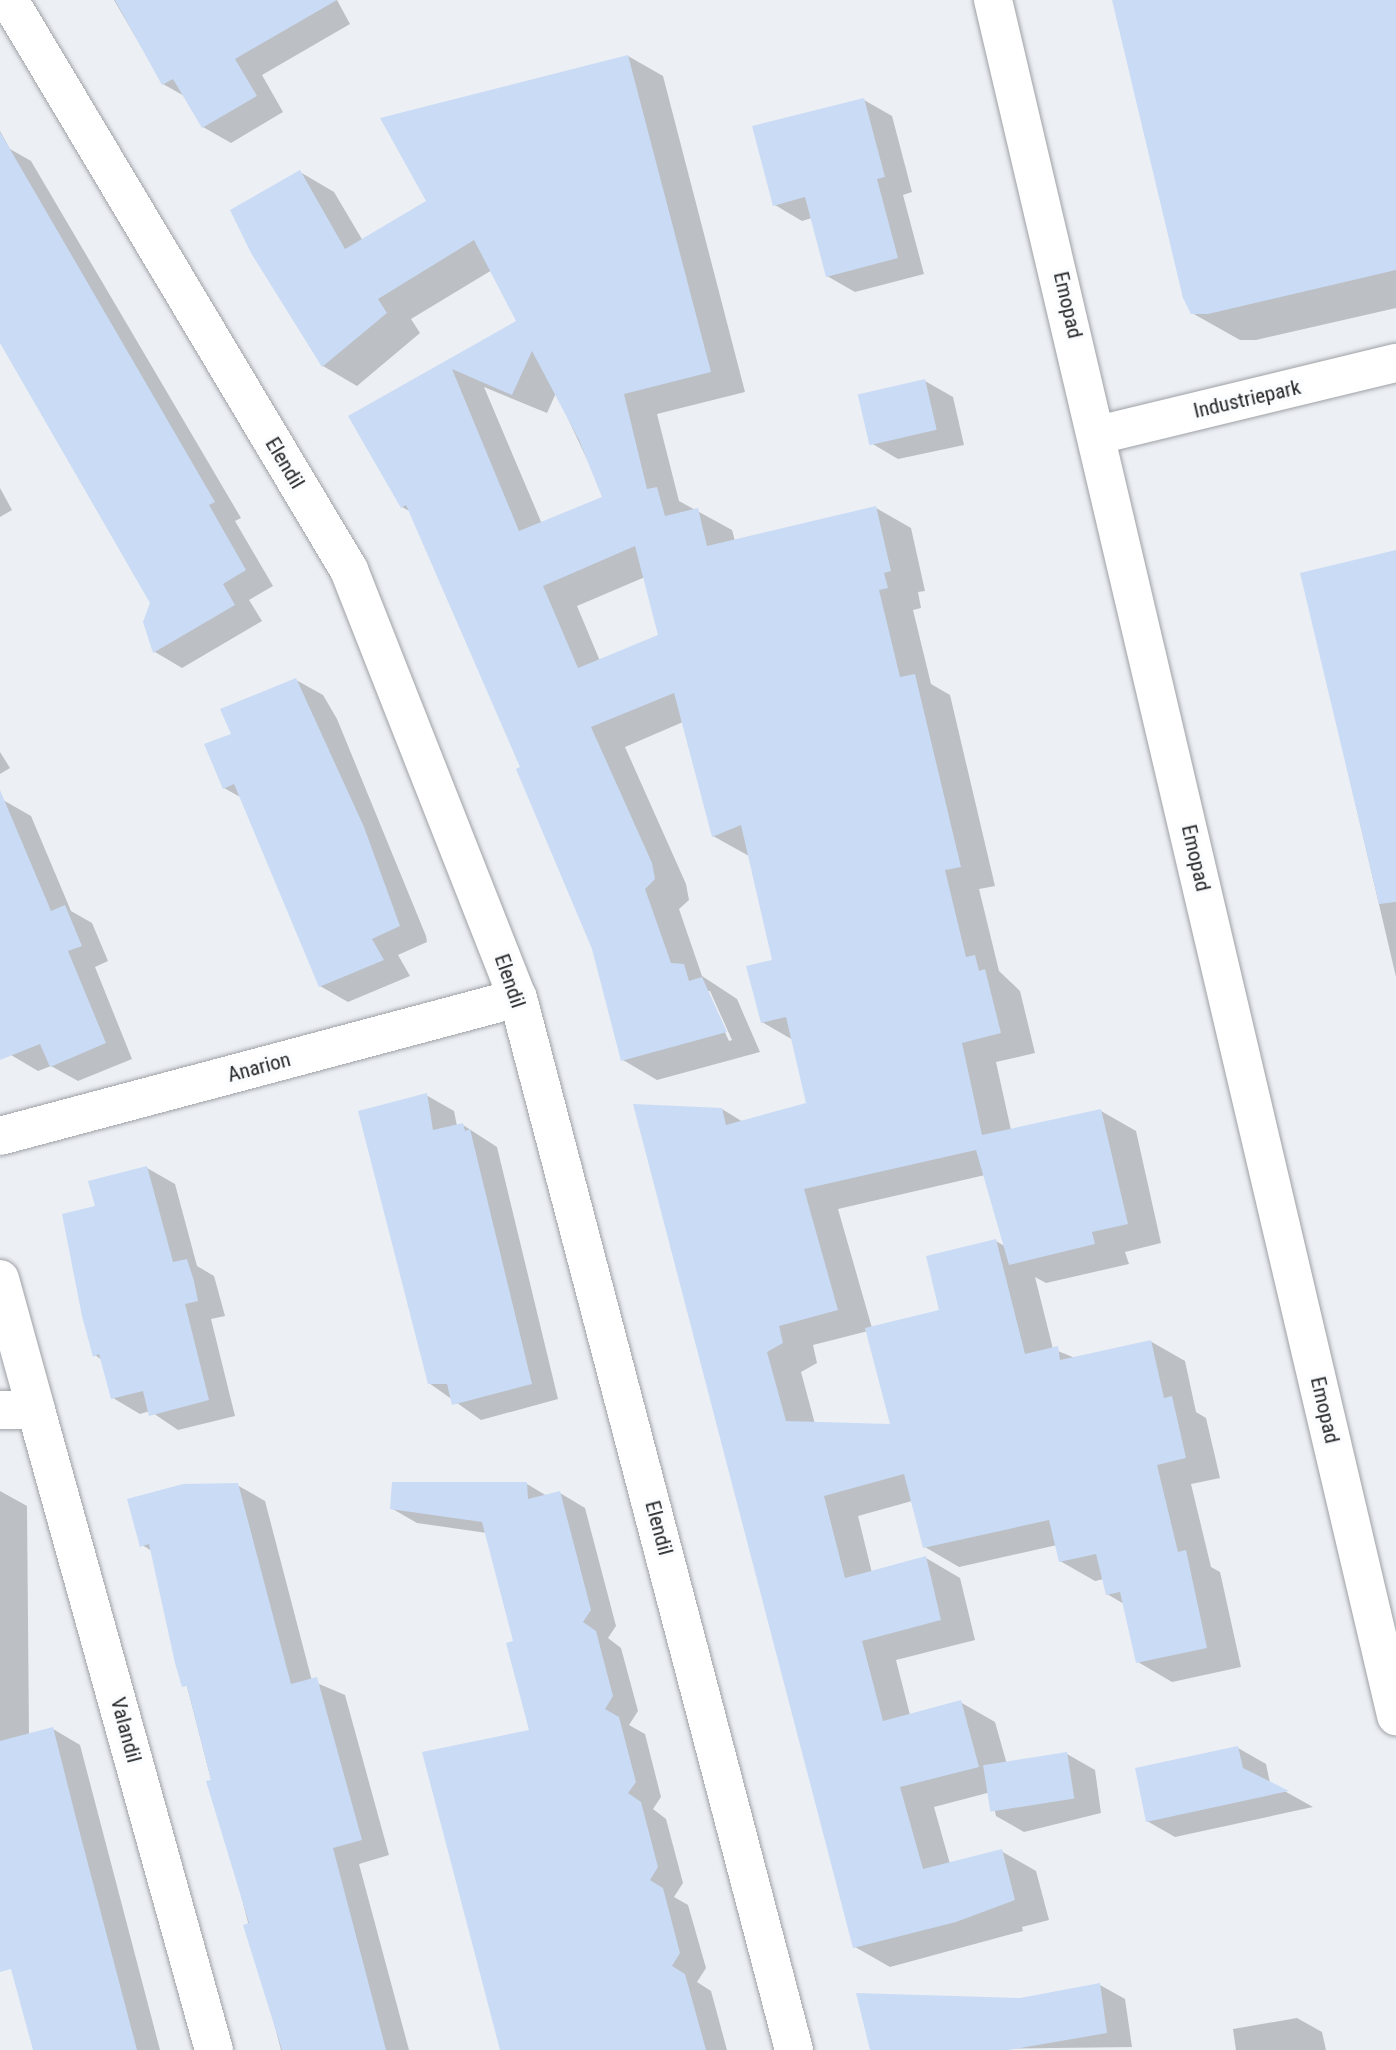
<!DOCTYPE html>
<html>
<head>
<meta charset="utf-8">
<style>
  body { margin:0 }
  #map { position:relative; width:1396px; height:2050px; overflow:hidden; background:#eceff4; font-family:"Roboto Condensed",sans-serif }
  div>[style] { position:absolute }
  .shadow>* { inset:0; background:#0003 }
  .building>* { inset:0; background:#cadbf5; transform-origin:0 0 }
  .roads { filter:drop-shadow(0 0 2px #9ea1a5) drop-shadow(0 0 2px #9ea1a5) }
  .street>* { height:38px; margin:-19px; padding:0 19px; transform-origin:19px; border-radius:19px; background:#fff }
  .secondary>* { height:38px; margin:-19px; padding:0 19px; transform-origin:19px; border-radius:19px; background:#fff }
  span { translate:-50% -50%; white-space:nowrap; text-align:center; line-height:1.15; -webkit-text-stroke:7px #fbfcfe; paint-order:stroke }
  .street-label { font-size:21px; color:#262728 }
</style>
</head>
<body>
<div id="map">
  <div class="shadow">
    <div style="clip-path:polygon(114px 0,337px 0,350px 24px,262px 75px,283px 112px,231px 143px,203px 127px,186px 97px,163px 84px)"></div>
    <div style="clip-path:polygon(1115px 0,1396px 0,1396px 308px,1256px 340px,1240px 340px,1192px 313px)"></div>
    <div style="clip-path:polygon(evenodd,628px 56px,663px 76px,745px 392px,657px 414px,679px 501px,732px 530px,735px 541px,876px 508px,911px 528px,925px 591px,918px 592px,921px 608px,913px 610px,931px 684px,950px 695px,995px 886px,979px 889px,999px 971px,1020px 991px,1035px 1053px,996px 1062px,1011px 1130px,1101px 1111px,1136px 1131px,1161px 1243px,1125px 1252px,1129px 1264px,1046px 1283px,1035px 1277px,1053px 1349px,1075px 1358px,1150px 1341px,1185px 1361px,1196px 1412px,1206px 1418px,1220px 1478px,1191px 1484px,1211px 1567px,1220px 1572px,1241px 1667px,1172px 1682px,1138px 1662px,1124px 1604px,1107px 1594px,1104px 1579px,1095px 1581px,1060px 1561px,1057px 1545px,959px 1567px,925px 1547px,912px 1501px,858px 1516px,872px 1573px,926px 1558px,960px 1578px,975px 1640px,896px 1660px,910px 1715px,960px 1702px,995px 1722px,1008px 1768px,1067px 1754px,1095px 1770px,1101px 1813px,1024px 1832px,996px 1816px,991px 1792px,934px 1807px,950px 1864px,1001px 1851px,1036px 1871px,1049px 1920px,1022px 1927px,1023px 1931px,890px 1967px,855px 1947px,722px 1109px,743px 1122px,808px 1104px,793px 1040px,762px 1022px,774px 961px,749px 856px,713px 836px,683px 722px,625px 747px,686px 884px,689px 900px,679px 909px,702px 976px,737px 999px,760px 1052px,657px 1080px,623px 1060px,594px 948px,522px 768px,411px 512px,402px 507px,350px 417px,519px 321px,492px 270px,411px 319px,420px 333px,357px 386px,323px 366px,300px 172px,334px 192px,363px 241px,428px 202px,628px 56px,484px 387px,547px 413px,556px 393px,605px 498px,542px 524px,484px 387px,628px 56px,645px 577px,661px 636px,600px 661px,577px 606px,645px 577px,628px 56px,706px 991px,710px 991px,732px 1040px,729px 1041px,706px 991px,628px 56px,985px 1175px,1006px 1247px,996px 1241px,941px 1311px,872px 1328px,838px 1209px,985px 1175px,628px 56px,868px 1331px,893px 1426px,815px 1424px,801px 1372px,817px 1363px,813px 1345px,868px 1331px)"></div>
    <div style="clip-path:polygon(864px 100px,892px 116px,912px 192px,903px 195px,924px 274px,855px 292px,827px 276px,812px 218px,802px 221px,775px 205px)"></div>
    <div style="clip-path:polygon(0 131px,10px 149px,31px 161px,241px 518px,235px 521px,273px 586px,249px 600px,262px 621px,182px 668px,155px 652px,152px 602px,0 331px)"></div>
    <div style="clip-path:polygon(925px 381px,953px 397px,964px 445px,898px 459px,871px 443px)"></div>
    <div style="clip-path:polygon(0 488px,12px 510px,0 517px)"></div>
    <div style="clip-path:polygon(1396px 552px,1396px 977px,1302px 575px)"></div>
    <div style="clip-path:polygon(296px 680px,323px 695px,337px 719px,426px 936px,427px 942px,398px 955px,410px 976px,348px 1002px,320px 986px,242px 798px,224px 788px,233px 735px)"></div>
    <div style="clip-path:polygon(0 752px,10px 768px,0 774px)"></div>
    <div style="clip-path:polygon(3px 800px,31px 816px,71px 911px,92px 923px,108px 961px,95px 967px,132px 1059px,78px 1081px,51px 1066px,38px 1071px,11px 1055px,0 1030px)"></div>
    <div style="clip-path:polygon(426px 1095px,454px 1111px,457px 1126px,463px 1125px,497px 1147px,558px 1399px,481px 1420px,429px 1383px)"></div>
    <div style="clip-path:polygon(147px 1168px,175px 1184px,197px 1266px,214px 1276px,225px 1316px,211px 1319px,235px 1416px,178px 1430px,150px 1411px,140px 1414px,113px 1398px,102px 1360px,95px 1355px,97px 1208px)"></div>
    <div style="clip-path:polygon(527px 1484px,547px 1496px,560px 1493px,585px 1508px,616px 1626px,608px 1638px,621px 1648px,638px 1711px,629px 1725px,645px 1734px,661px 1797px,653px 1809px,666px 1819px,683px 1883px,674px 1897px,688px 1905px,706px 1968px,697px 1982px,711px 1991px,727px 2050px,502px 2050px,531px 1731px,515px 1642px,487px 1533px,417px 1523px,391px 1508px)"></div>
    <div style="clip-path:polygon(237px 1485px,265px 1501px,312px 1681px,345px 1695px,389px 1855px,359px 1864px,409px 2050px,281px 2050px,152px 1551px,142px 1545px)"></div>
    <div style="clip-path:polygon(0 1491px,27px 1506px,29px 1735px,53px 1729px,80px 1745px,160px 2050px,35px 2050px,0 1917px)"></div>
    <div style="clip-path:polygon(1238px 1748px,1266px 1764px,1270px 1783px,1313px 1807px,1175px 1837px,1147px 1821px)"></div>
    <div style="clip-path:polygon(1100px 1985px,1125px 1999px,1132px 2047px,882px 2050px,1020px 1999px)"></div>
    <div style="clip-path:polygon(1297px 2018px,1322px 2032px,1326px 2050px,1236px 2050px,1233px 2029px)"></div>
  </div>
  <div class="building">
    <div style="clip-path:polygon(115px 0,337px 0,235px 59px,257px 96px,202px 128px,173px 79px,162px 85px)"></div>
    <div style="clip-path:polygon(1112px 0,1396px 0,1396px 270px,1208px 314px,1191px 314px,1183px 298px)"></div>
    <div style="clip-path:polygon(evenodd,628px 55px,711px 372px,624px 394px,647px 489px,657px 487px,665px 516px,698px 508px,707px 546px,876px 506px,891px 571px,884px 573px,888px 588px,879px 590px,900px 677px,915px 674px,961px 867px,945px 870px,966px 957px,975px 955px,979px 971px,985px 969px,1001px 1033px,962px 1043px,982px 1135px,1101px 1109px,1128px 1224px,1092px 1232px,1095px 1244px,1009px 1265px,976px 1150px,804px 1189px,838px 1310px,779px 1326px,783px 1343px,767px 1352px,786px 1421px,890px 1424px,865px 1328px,939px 1310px,926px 1256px,996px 1239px,1025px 1354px,1058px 1346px,1060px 1360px,1151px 1340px,1164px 1398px,1172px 1396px,1186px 1458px,1157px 1465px,1178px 1552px,1186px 1550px,1207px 1648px,1136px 1663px,1120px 1592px,1106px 1595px,1096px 1554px,1059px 1562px,1049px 1520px,923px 1548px,904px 1474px,824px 1496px,845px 1578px,926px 1556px,941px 1620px,862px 1641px,883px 1721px,961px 1700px,979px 1767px,900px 1787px,923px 1869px,1002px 1849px,1015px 1900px,956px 1922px,853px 1948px,633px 1104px,722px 1108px,726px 1125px,806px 1103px,786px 1017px,761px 1023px,746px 966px,772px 960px,741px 825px,712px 837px,674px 693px,591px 727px,652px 863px,655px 879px,645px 889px,671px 963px,684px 964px,689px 981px,702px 977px,727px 1032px,621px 1061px,592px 949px,516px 769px,520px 767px,406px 505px,401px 508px,348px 416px,516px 321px,474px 240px,378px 299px,387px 313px,322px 367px,251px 253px,230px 210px,300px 170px,345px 249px,426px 201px,380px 118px,628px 55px,532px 351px,579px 440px,602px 497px,519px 531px,452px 369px,512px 395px,532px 351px,628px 55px,635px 546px,658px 635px,578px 668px,543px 586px,635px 546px)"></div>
    <div style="clip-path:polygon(864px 98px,885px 177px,877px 179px,898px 258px,826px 277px,805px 197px,773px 206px,752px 126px)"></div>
    <div style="clip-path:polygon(0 132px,215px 502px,209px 505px,246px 570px,223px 584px,235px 605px,153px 653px,143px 622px,150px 603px,0 343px)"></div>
    <div style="left:925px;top:379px;width:52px;height:69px;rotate:77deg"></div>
    <div style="clip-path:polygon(1396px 550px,1396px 902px,1379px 904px,1300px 573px)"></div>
    <div style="clip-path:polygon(296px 678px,364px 827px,400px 926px,372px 939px,384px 960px,319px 987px,234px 784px,223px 789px,204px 744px,231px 734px,220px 709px)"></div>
    <div style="clip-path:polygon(0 790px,51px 911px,65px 905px,82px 946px,68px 951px,106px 1043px,50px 1067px,40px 1044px,0 1060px)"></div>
    <div style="clip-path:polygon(427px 1093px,433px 1130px,463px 1123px,465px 1131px,470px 1129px,532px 1384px,452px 1405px,447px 1384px,428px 1384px,358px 1111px)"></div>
    <div style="clip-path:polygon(147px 1166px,173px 1262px,187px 1259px,194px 1281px,198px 1301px,185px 1304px,209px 1400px,149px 1416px,143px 1391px,111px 1399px,99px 1354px,93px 1357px,82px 1316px,62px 1214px,95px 1206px,88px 1181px)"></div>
    <div style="clip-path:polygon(392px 1482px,527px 1482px,528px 1499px,560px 1491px,591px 1610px,583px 1622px,596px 1631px,613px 1696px,605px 1709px,619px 1717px,636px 1782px,628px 1793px,641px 1802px,658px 1867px,650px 1880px,663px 1888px,680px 1953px,672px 1966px,685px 1974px,706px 2050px,500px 2050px,422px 1752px,529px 1730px,506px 1643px,513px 1641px,482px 1522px,390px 1509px)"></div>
    <div style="clip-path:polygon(238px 1483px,291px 1684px,317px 1677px,362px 1840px,333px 1848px,386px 2050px,282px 2050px,243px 1925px,249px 1923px,206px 1781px,211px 1780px,187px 1686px,182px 1687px,175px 1663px,149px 1544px,140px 1547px,127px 1499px,183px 1484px)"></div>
    <div style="clip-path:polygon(53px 1727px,77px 1822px,137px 2050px,33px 2050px,11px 1969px,0 1972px,0 1741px)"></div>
    <div style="clip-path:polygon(1238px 1746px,1243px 1768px,1289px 1791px,1146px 1822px,1135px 1768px)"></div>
    <div style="left:1067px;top:1752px;width:47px;height:85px;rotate:81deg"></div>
    <div style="clip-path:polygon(1100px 1983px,1107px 2033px,1008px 2050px,870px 2050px,856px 1993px,1020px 1998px)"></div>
  </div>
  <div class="roads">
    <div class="street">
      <div style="left:9px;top:0;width:664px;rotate:59.18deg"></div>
      <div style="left:349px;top:570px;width:460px;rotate:68.5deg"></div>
      <div style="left:518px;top:998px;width:1088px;rotate:75.3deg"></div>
      <div style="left:1098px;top:435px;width:307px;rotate:-13.6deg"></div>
      <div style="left:0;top:1136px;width:536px;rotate:-14.92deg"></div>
      <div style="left:0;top:1279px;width:136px;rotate:74.6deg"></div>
      <div style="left:36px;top:1410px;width:36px;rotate:180deg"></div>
      <div style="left:36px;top:1410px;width:664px;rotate:74.46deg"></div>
    </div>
    <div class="secondary">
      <div style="left:993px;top:0;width:1763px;rotate:76.78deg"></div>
    </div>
  </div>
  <div class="street-label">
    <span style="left:1068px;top:305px;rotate:77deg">Emopad</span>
    <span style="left:1247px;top:399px;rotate:-13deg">Industriepark</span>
    <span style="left:285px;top:463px;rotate:59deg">Elendil</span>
    <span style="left:1196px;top:858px;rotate:77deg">Emopad</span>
    <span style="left:510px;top:981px;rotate:71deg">Elendil</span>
    <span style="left:259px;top:1067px;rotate:-15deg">Anarion</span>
    <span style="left:1325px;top:1410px;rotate:77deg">Emopad</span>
    <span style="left:659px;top:1528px;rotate:75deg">Elendil</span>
    <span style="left:126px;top:1730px;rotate:75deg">Valandil</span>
  </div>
</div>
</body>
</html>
